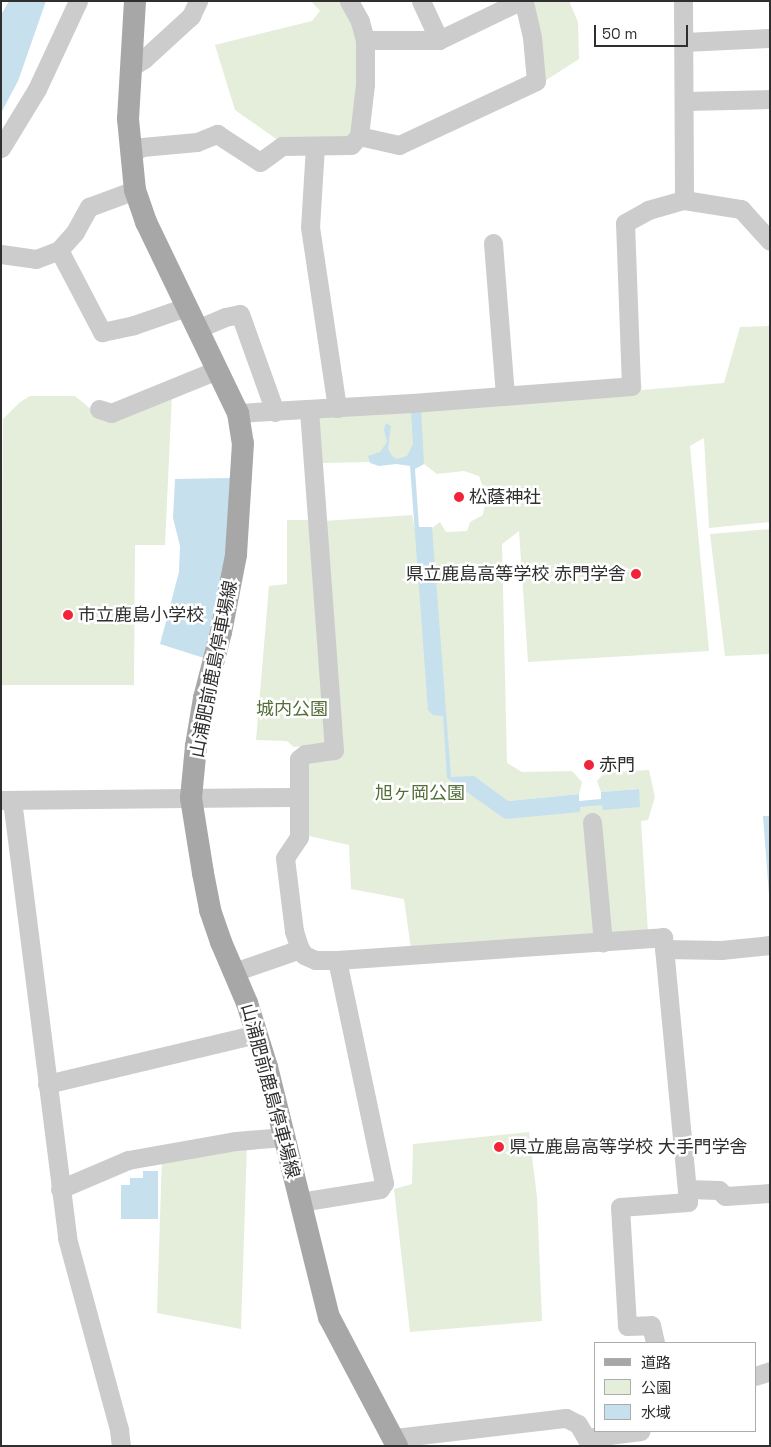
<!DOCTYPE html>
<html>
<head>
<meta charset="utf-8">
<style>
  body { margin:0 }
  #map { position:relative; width:771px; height:1447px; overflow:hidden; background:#fff; font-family:"Space Grotesk","Noto Sans JP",sans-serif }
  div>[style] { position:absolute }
  .green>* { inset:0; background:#e5eddb }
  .water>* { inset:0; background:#c6e0ee }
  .minor>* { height:19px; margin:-9.5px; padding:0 9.5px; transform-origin:9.5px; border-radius:9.5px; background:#ccc }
  .major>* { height:22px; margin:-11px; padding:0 11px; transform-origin:11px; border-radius:11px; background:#a7a7a7 }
  .dots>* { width:14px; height:14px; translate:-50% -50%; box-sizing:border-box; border:2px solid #fff; border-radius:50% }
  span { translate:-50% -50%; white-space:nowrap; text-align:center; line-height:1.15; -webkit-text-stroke:5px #fff; paint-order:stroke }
  .poi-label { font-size:18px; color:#2f2f2f }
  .left { translate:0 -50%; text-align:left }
  .right { translate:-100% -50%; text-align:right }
  .street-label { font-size:18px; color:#2f2f2f }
  .park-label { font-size:18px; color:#536e38 }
  .frame { position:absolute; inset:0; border:2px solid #2f2f2f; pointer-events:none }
  .legend { position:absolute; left:594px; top:1342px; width:162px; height:90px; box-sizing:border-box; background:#fff; border:1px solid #acacac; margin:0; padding:6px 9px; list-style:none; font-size:15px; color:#2f2f2f }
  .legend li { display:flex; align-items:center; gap:10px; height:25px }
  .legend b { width:25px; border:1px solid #acacac }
  .scale { position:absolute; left:594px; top:25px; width:94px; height:22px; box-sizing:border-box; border:2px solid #2f2f2f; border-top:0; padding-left:6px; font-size:15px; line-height:18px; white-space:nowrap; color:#2f2f2f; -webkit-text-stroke:4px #fff; paint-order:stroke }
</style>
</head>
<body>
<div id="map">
  <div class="green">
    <div style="clip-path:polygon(311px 1px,342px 1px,355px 22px,362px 83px,349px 140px,282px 143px,235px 110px,215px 45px,312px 21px,320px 11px)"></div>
    <div style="clip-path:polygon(530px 1px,569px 1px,578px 22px,579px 59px,540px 84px)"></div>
    <div style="clip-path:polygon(770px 326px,770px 522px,709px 528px,704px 438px,690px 446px,709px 651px,528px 662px,519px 531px,502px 544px,507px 763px,522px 772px,572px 771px,582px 782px,579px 794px,508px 801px,508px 810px,639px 796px,639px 789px,601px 792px,597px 781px,604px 773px,649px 770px,655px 797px,648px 820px,641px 821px,648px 933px,411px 949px,404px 899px,351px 889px,349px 845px,309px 836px,304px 763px,331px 761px,340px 754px,324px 521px,412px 515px,415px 529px,432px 528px,440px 522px,446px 532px,467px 531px,470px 522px,483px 515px,486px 495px,479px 476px,464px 471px,437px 474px,424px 464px,423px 461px,321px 463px,319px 417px,724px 383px,740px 327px)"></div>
    <div style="clip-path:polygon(172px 394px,165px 545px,135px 545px,134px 685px,1px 685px,3px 419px,20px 402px,30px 396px,75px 396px,98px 415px)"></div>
    <div style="clip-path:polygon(287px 520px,309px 520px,326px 744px,294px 747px,287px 741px,256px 740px,269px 586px,287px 584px)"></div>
    <div style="clip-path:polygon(770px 529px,770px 654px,725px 656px,710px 534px)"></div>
    <div style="clip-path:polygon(529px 1132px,537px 1197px,542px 1321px,410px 1332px,394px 1189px,412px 1184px,413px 1144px)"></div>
    <div style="clip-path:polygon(247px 1144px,241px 1329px,157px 1313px,162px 1157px)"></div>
  </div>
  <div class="water">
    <div style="clip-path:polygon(9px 1px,46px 1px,18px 81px,1px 113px,1px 15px)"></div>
    <div style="clip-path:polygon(421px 411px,424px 464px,415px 469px,419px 527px,432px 527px,451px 777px,474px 776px,508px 801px,579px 794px,579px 801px,601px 799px,601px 792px,639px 789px,640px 807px,603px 810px,602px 805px,580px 807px,580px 812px,505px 819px,447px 778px,443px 716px,433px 715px,428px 710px,410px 466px,396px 464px,379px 466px,370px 463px,368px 456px,380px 452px,387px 442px,384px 430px,386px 423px,391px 426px,388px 449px,392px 456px,397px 459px,407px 456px,413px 444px,411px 412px)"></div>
    <div style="clip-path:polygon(230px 478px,229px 543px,204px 658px,160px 644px,179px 572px,180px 546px,173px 518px,175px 479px)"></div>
    <div style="clip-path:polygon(763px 816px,770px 816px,770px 908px)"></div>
    <div style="clip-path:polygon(143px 1171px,158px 1171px,158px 1219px,121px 1219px,121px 1185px,130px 1185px,130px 1178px,143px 1178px)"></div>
  </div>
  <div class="minor">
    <div style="left:421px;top:1px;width:43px;rotate:65.2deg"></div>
    <div style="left:683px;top:1px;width:199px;rotate:89.7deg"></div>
    <div style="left:365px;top:40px;width:74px"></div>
    <div style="left:439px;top:40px;width:90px;rotate:-25.7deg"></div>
    <div style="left:684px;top:42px;width:86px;rotate:-2.7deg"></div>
    <div style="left:130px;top:68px;width:17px;rotate:-33deg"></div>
    <div style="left:144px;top:59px;width:64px;rotate:-42.5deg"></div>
    <div style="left:191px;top:16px;width:17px;rotate:-65deg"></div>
    <div style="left:685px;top:101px;width:85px;rotate:-1.3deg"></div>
    <div style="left:359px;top:136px;width:41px;rotate:12.7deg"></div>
    <div style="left:399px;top:145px;width:151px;rotate:-25deg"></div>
    <div style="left:536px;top:81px;width:44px;rotate:-95.2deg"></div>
    <div style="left:532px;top:37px;width:37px;rotate:-103deg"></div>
    <div style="left:315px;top:146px;width:81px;rotate:93.5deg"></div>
    <div style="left:310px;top:227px;width:183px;rotate:81.5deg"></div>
    <div style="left:1px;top:148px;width:69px;rotate:-58.6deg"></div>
    <div style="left:37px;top:89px;width:97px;rotate:-65deg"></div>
    <div style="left:130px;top:154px;width:14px;rotate:-30deg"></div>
    <div style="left:142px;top:147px;width:55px;rotate:-5.2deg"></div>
    <div style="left:197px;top:142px;width:22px;rotate:-22deg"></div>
    <div style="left:217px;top:134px;width:51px;rotate:33.1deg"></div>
    <div style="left:260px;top:162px;width:27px;rotate:-36deg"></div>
    <div style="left:282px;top:146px;width:69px;rotate:-0.8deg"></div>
    <div style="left:351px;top:145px;width:12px;rotate:-48deg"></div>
    <div style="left:359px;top:136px;width:52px;rotate:-83.4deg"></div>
    <div style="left:365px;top:84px;width:44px;rotate:-90deg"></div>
    <div style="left:365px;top:40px;width:20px;rotate:-105deg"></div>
    <div style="left:360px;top:21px;width:23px;rotate:-119deg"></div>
    <div style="left:493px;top:243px;width:153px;rotate:85.5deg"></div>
    <div style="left:59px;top:250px;width:93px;rotate:62.3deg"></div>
    <div style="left:102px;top:332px;width:33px;rotate:-12deg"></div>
    <div style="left:134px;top:325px;width:55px;rotate:-19.1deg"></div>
    <div style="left:1px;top:254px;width:35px;rotate:8deg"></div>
    <div style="left:36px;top:259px;width:25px;rotate:-21deg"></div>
    <div style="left:59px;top:250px;width:24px;rotate:-48deg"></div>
    <div style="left:75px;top:232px;width:29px;rotate:-61deg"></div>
    <div style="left:89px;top:207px;width:49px;rotate:-20.3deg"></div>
    <div style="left:197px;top:329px;width:30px;rotate:-23deg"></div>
    <div style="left:225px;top:317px;width:15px;rotate:-11deg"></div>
    <div style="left:240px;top:314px;width:104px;rotate:70.3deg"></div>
    <div style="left:99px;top:409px;width:13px;rotate:18deg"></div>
    <div style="left:111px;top:413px;width:114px;rotate:-22.1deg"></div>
    <div style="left:309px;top:410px;width:341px;rotate:85.8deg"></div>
    <div style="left:334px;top:750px;width:29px;rotate:172deg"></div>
    <div style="left:305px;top:754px;width:8px;rotate:140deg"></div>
    <div style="left:299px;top:759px;width:78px;rotate:90deg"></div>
    <div style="left:299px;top:837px;width:25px;rotate:124deg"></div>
    <div style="left:285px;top:858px;width:74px;rotate:83deg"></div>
    <div style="left:294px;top:931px;width:19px;rotate:72deg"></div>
    <div style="left:300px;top:949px;width:7px;rotate:56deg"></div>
    <div style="left:304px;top:955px;width:12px;rotate:24deg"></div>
    <div style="left:315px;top:960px;width:22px"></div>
    <div style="left:337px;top:960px;width:327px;rotate:-4deg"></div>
    <div style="left:663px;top:937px;width:266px;rotate:84.6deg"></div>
    <div style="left:688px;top:1202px;width:68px;rotate:175.8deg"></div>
    <div style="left:620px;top:1207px;width:119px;rotate:86.6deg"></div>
    <div style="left:627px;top:1326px;width:24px;rotate:-2deg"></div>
    <div style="left:651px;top:1325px;width:18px;rotate:77deg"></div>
    <div style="left:238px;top:413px;width:174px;rotate:-3.3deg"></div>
    <div style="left:412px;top:403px;width:220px;rotate:-4.4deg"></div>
    <div style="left:631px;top:386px;width:163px;rotate:-92.1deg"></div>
    <div style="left:625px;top:223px;width:26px;rotate:-29deg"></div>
    <div style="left:648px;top:210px;width:37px;rotate:-16deg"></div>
    <div style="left:684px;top:200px;width:58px;rotate:9deg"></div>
    <div style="left:741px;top:209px;width:43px;rotate:47.8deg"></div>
    <div style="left:1px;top:800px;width:298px;rotate:-0.6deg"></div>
    <div style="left:12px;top:800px;width:441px;rotate:82.8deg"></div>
    <div style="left:67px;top:1238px;width:199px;rotate:74.8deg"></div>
    <div style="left:119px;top:1430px;width:16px;rotate:83deg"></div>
    <div style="left:592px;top:822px;width:121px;rotate:84.8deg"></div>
    <div style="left:664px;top:949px;width:57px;rotate:1deg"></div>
    <div style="left:721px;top:950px;width:49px;rotate:-5.8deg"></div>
    <div style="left:234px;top:972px;width:70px;rotate:-19.2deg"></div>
    <div style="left:47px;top:1084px;width:216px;rotate:-13.4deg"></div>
    <div style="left:60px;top:1189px;width:74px;rotate:-23.1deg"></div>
    <div style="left:128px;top:1160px;width:110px;rotate:-10deg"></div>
    <div style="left:236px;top:1141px;width:48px;rotate:-4.8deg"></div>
    <div style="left:687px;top:1189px;width:32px;rotate:2deg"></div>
    <div style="left:719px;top:1190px;width:8px;rotate:45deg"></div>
    <div style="left:725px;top:1196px;width:45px;rotate:-3.8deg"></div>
    <div style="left:300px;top:1202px;width:81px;rotate:-9.2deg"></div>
    <div style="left:380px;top:1189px;width:7px;rotate:-56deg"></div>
    <div style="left:384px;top:1183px;width:228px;rotate:-101.9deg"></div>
    <div style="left:755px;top:1376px;width:16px;rotate:-18deg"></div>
    <div style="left:395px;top:1438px;width:172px;rotate:-6.7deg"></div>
    <div style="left:566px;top:1418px;width:13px;rotate:27deg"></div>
    <div style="left:578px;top:1424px;width:20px;rotate:60deg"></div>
    <div style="left:586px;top:1438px;width:55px;rotate:-7.3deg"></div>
  </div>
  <div class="major">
    <div style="left:135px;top:1px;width:118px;rotate:93.4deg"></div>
    <div style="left:128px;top:119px;width:71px;rotate:84.4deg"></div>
    <div style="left:135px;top:190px;width:34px;rotate:71deg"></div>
    <div style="left:146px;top:222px;width:212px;rotate:64.3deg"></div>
    <div style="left:238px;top:413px;width:30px;rotate:81deg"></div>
    <div style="left:243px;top:443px;width:112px;rotate:93.6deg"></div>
    <div style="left:236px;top:555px;width:78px;rotate:101deg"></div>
    <div style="left:221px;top:632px;width:68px;rotate:104.4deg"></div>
    <div style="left:204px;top:698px;width:49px;rotate:99.5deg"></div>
    <div style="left:196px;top:746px;width:52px;rotate:95.5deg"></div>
    <div style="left:191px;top:798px;width:76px;rotate:80.9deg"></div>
    <div style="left:203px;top:873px;width:38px;rotate:79deg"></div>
    <div style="left:210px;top:910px;width:34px;rotate:71deg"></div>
    <div style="left:221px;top:942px;width:66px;rotate:66.9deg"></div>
    <div style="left:247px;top:1003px;width:67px;rotate:72.6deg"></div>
    <div style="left:267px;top:1067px;width:258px;rotate:76.1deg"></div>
    <div style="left:329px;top:1317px;width:146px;rotate:62.2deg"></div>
  </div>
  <div class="dots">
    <div style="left:459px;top:497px;background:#f22439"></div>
    <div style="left:636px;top:574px;background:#f22439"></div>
    <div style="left:68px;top:615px;background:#f22439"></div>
    <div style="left:589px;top:765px;background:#f22439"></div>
    <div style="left:499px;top:1147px;background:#f22439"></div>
  </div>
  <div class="poi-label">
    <span class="left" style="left:469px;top:497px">松蔭神社</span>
    <span class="right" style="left:626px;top:574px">県立鹿島高等学校 赤門学舎</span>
    <span class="left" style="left:78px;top:615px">市立鹿島小学校</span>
    <span class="left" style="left:599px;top:765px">赤門</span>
    <span class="left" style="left:509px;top:1147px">県立鹿島高等学校 大手門学舎</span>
  </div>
  <div class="street-label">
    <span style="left:214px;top:669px;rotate:-79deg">山浦肥前鹿島停車場線</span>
    <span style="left:270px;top:1091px;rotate:75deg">山浦肥前鹿島停車場線</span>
  </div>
  <div class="park-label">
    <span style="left:292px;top:709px">城内公園</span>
    <span style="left:420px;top:793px">旭ヶ岡公園</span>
  </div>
  <div class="frame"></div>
  <ul class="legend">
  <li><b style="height:6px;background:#a7a7a7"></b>道路</li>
  <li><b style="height:14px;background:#e5eddb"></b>公園</li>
  <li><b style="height:14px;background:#c6e0ee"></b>水域</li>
  </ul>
  <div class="scale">50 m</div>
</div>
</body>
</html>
